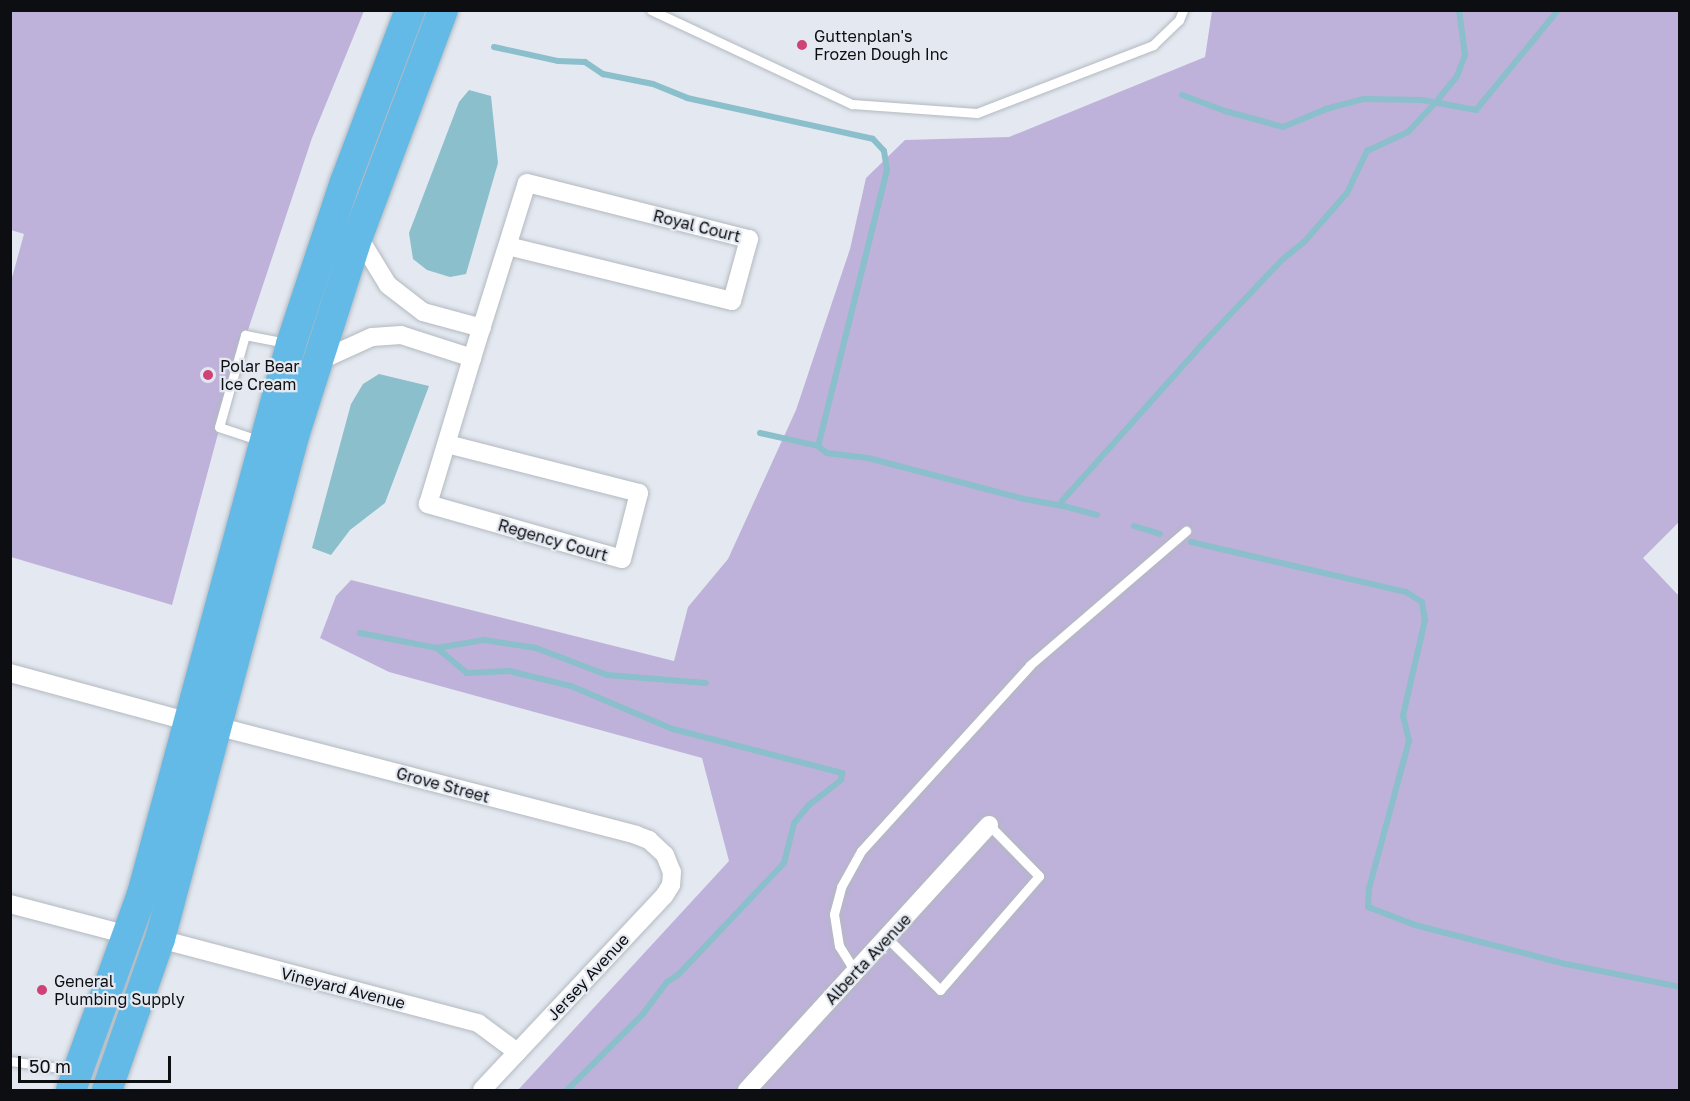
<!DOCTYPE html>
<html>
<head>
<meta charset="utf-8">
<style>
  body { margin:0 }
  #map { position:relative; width:1690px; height:1101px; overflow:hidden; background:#e4e9f1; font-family:"Golos Text",sans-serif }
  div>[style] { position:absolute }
  .green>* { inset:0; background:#beb2da }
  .water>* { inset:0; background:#8abfcb }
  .stream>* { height:6px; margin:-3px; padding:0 3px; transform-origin:3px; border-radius:3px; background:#8abfcb }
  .roads { filter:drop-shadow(0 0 2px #b3b9c0) drop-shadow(0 0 2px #b3b9c0) }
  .service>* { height:9px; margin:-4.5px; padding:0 4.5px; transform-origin:4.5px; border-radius:4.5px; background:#fff }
  .minor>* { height:18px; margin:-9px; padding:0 9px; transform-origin:9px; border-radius:9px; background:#fff }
  .trunk>* { height:30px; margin:-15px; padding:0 15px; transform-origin:15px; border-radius:15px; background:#64bae7 }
  .dots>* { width:16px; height:16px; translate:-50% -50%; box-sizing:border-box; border:3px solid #e4e9f1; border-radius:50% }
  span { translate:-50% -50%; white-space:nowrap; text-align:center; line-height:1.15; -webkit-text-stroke:4.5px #e4e9f1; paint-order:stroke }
  .poi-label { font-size:16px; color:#0d0e11 }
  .left { translate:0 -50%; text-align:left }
  .street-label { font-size:16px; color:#0d0e11 }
  .frame { position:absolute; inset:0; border:12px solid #0d0e11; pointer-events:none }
  .scale { position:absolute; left:18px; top:1056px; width:153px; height:27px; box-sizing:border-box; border:3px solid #0d0e11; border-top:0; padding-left:8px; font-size:18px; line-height:21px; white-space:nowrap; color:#0d0e11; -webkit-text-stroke:4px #e4e9f1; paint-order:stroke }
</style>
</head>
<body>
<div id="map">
  <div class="green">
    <div style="clip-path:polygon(11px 11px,364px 11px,312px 138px,237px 363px,172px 605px,11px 557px,10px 285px,24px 234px,11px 230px)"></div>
    <div style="clip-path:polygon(1212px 11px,1679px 11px,1679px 522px,1643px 558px,1679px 596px,1679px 1090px,518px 1090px,729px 861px,702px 758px,389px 672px,320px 638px,336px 596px,351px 580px,674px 661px,688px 607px,728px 559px,796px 410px,850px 249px,866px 178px,905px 140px,1009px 137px,1205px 57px)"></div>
  </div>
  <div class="water">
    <div style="clip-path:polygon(469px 90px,491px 96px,498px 163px,466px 274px,450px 277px,427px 270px,413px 259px,409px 233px,459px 102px)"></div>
    <div style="clip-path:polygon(379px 374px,429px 386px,385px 503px,350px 530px,331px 555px,312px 548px,351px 404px,363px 384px)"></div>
  </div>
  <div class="stream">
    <div style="left:494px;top:47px;width:66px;rotate:12.3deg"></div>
    <div style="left:558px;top:61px;width:27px;rotate:2deg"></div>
    <div style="left:585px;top:62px;width:22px;rotate:34deg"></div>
    <div style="left:603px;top:74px;width:51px;rotate:11.3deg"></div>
    <div style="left:653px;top:84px;width:37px;rotate:22deg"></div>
    <div style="left:687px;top:98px;width:190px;rotate:12.4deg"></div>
    <div style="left:873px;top:139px;width:16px;rotate:47deg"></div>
    <div style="left:884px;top:151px;width:19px;rotate:81deg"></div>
    <div style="left:887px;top:170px;width:284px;rotate:104deg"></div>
    <div style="left:818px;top:446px;width:11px;rotate:38deg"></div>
    <div style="left:827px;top:453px;width:41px;rotate:7deg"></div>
    <div style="left:868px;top:458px;width:161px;rotate:14.7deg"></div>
    <div style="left:1024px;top:499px;width:40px;rotate:10deg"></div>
    <div style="left:1182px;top:95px;width:46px;rotate:20.4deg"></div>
    <div style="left:1225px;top:111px;width:60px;rotate:15.4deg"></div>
    <div style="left:1283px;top:127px;width:47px;rotate:-22.7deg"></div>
    <div style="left:1326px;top:109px;width:39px;rotate:-15deg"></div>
    <div style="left:1364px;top:99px;width:58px;rotate:1deg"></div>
    <div style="left:1422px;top:100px;width:55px;rotate:10.5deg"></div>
    <div style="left:1476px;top:110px;width:129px;rotate:-50.6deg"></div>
    <div style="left:760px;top:433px;width:59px;rotate:12.6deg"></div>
    <div style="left:1097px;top:515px;width:35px;rotate:-165deg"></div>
    <div style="left:1063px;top:506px;width:5px;rotate:-101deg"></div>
    <div style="left:1062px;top:501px;width:216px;rotate:-48.2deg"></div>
    <div style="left:1206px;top:340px;width:112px;rotate:-46.5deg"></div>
    <div style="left:1283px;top:259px;width:28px;rotate:-39deg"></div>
    <div style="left:1305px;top:241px;width:64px;rotate:-48.8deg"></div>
    <div style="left:1347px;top:193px;width:47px;rotate:-64.5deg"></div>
    <div style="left:1367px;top:151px;width:45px;rotate:-24.9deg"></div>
    <div style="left:1408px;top:132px;width:41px;rotate:-47deg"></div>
    <div style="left:1436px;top:102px;width:33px;rotate:-51deg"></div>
    <div style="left:1457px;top:76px;width:22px;rotate:-69deg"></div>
    <div style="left:1465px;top:55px;width:45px;rotate:-97.6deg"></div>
    <div style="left:1134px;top:526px;width:27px;rotate:17deg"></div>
    <div style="left:1191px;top:542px;width:221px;rotate:13.1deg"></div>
    <div style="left:1406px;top:592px;width:19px;rotate:32deg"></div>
    <div style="left:1422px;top:602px;width:18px;rotate:81deg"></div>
    <div style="left:1425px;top:620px;width:98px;rotate:103deg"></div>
    <div style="left:1403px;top:715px;width:27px;rotate:77deg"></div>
    <div style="left:1409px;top:741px;width:152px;rotate:105.2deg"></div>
    <div style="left:1369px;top:888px;width:19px;rotate:93deg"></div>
    <div style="left:1368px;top:907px;width:50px;rotate:21deg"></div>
    <div style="left:1415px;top:925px;width:156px;rotate:14.5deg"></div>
    <div style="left:1566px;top:964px;width:116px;rotate:11.4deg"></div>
    <div style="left:360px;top:633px;width:78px;rotate:11deg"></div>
    <div style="left:437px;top:648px;width:39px;rotate:40deg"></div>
    <div style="left:467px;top:673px;width:42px;rotate:-2.7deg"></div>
    <div style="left:509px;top:671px;width:64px;rotate:13.6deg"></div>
    <div style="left:571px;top:686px;width:111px;rotate:22.9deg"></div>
    <div style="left:673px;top:729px;width:175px;rotate:14.6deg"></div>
    <div style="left:842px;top:773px;width:7px;rotate:98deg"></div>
    <div style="left:841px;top:780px;width:42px;rotate:141.8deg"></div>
    <div style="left:808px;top:806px;width:22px;rotate:129deg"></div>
    <div style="left:794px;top:823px;width:41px;rotate:104deg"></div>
    <div style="left:784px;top:863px;width:153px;rotate:133.4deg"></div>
    <div style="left:679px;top:974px;width:14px;rotate:146deg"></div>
    <div style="left:667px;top:982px;width:39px;rotate:127deg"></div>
    <div style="left:644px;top:1013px;width:109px;rotate:135deg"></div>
    <div style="left:437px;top:648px;width:48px;rotate:-9.7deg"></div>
    <div style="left:484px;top:640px;width:53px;rotate:8.7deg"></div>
    <div style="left:536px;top:648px;width:76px;rotate:20.8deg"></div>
    <div style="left:607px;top:675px;width:99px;rotate:4.6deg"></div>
  </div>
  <div class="roads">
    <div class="service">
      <div style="left:651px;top:10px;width:222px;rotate:25.1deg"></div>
      <div style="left:852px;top:104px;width:125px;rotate:4.1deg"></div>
      <div style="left:977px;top:113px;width:189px;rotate:-21.1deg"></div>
      <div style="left:1153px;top:45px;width:36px;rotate:-44deg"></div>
      <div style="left:1179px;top:20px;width:11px;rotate:-68deg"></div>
      <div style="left:261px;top:441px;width:44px;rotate:-161.6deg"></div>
      <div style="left:219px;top:427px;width:96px;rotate:-74.2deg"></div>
      <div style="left:245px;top:335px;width:42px;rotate:11deg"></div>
      <div style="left:888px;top:939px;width:73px;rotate:44.4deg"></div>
      <div style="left:940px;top:990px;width:151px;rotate:-49deg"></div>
      <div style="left:1039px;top:876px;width:71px;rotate:-134.4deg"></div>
      <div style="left:856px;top:973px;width:32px;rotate:-122deg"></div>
      <div style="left:839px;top:946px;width:32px;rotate:-99deg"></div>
      <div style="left:834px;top:914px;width:28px;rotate:-75deg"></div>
      <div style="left:841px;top:887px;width:41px;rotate:-60.9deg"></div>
      <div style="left:861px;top:851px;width:251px;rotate:-47.7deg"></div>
      <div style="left:1030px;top:665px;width:206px;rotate:-40.7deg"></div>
      <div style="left:10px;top:1061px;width:64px;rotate:8.1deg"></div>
    </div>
    <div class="minor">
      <div style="left:358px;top:236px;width:57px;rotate:58.5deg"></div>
      <div style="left:388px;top:285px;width:44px;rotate:37.6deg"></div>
      <div style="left:423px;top:312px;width:61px;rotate:15.2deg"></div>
      <div style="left:319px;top:361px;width:58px;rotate:-24.4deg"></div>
      <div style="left:372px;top:337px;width:29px;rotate:-4deg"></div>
      <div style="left:401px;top:335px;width:75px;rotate:17.9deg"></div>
      <div style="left:447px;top:444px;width:198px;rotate:14.3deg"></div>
      <div style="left:639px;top:493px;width:68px;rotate:104.4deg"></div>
      <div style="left:622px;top:559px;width:202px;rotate:-164.2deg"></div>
      <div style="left:428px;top:504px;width:152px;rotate:-73.2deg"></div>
      <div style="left:472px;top:358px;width:183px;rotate:-72.6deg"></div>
      <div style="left:527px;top:183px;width:229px;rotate:14.2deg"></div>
      <div style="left:749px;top:239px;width:64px;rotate:105.3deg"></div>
      <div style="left:732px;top:301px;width:231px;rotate:-166.2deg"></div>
      <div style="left:10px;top:673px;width:183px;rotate:15.2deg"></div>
      <div style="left:216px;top:726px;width:434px;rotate:14.5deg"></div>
      <div style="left:636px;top:835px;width:14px;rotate:21deg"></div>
      <div style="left:649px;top:840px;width:22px;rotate:43deg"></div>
      <div style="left:665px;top:855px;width:18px;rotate:68deg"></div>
      <div style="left:672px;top:872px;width:13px;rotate:94deg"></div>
      <div style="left:671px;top:885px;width:13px;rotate:122deg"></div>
      <div style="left:664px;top:896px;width:266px;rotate:133.2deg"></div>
      <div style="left:10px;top:904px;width:122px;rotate:14.7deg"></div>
      <div style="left:160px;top:939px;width:329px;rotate:14.8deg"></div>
      <div style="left:478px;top:1023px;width:49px;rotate:36.6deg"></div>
      <div style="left:747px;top:1090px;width:359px;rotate:-47.6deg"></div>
    </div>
    <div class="trunk">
      <div style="left:71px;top:1090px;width:208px;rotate:-70.1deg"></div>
      <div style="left:142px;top:894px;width:570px;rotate:-74.84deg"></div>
      <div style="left:291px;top:344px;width:171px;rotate:-71.6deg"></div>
      <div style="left:345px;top:182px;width:184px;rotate:-69.3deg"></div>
      <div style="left:107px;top:1090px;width:160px;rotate:-70.7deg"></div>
      <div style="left:160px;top:939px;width:521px;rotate:-75.08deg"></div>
      <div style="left:294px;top:436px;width:210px;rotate:-72.3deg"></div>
      <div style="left:358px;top:236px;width:241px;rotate:-69.4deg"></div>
    </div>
  </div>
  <div class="dots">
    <div style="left:802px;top:45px;background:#ce4275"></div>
    <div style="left:208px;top:375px;background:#ce4275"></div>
    <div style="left:42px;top:990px;background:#ce4275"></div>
  </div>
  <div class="poi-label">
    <span class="left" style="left:814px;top:45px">Guttenplan's<br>Frozen Dough Inc</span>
    <span class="left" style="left:220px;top:375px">Polar Bear<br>Ice Cream</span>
    <span class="left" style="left:54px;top:990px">General<br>Plumbing Supply</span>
  </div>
  <div class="street-label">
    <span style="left:697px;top:226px;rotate:14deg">Royal Court</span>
    <span style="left:553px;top:540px;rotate:16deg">Regency Court</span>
    <span style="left:443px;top:785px;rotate:15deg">Grove Street</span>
    <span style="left:868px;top:959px;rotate:-47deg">Alberta Avenue</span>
    <span style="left:588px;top:977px;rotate:-47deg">Jersey Avenue</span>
    <span style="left:343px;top:988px;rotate:14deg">Vineyard Avenue</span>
  </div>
  <div class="frame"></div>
  <div class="scale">50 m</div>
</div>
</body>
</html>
